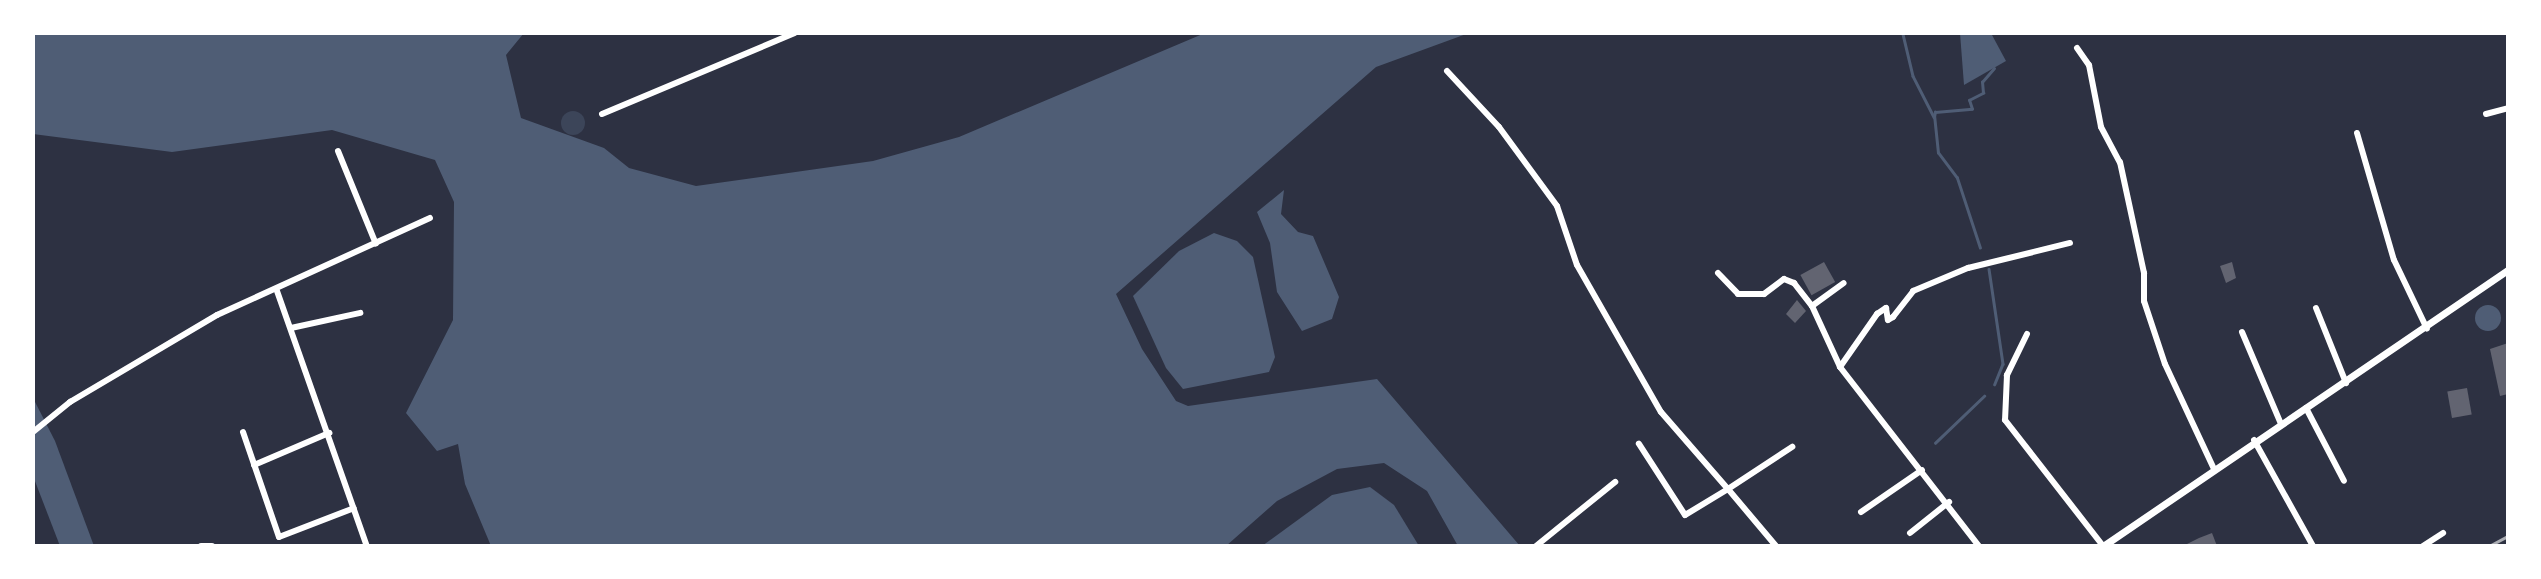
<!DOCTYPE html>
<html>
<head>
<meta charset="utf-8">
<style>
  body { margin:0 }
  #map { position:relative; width:2541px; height:579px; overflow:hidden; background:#2d3142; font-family:Ubuntu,sans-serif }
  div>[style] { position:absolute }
  .green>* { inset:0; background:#3c4559 }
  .round { border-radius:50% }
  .water>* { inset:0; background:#4f5d75 }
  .stream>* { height:2.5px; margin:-1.25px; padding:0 1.25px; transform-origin:1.25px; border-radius:1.25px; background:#4f5d75 }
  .building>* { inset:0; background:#626471; transform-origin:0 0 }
  .minor>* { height:6px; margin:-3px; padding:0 3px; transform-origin:3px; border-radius:3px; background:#fff }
  .tertiary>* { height:7px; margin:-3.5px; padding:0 3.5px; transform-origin:3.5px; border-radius:3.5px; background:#fff }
  .rail>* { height:2.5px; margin:-1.25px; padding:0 1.25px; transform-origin:1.25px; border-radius:1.25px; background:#abadb3 }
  span { translate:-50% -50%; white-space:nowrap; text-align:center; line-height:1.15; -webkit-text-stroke:7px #fff; paint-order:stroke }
  .frame { position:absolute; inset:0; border:35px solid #fff; pointer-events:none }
</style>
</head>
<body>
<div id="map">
  <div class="green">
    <div class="round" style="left:561px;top:111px;width:24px;height:24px"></div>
  </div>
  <div class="water">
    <div style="clip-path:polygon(33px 33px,524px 33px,506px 55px,521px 118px,604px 148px,629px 168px,696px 186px,873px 161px,959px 137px,1205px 33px,1469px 33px,1376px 67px,1116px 294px,1142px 349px,1176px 401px,1188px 406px,1377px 379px,1520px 546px,1458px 546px,1427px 491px,1384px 463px,1337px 469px,1277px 501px,1226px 546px,491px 546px,465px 484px,458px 444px,437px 451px,406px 413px,453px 320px,454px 202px,435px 160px,332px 130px,172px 152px,33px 134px)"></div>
    <div style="clip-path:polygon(1960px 33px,1992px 35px,2006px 61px,1964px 85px)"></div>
    <div style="clip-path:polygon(1284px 190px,1281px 214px,1298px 232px,1313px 236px,1339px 297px,1332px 319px,1302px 331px,1277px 292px,1270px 243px,1257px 212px)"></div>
    <div style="clip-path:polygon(1214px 233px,1237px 241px,1253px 257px,1275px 357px,1269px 372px,1183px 389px,1166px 368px,1133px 296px,1179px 251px)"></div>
    <div class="round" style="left:2475px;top:305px;width:26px;height:26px"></div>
    <div style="clip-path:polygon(33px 398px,55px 441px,94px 546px,60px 546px,33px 476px)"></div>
    <div style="clip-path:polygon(1370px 487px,1394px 505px,1419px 546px,1262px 546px,1332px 495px)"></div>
  </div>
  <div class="stream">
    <div style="left:1903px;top:34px;width:43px;rotate:76.6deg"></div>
    <div style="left:1913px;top:76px;width:46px;rotate:62.9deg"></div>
    <div style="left:1980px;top:248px;width:74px;rotate:-108.2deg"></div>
    <div style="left:1957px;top:178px;width:31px;rotate:-127deg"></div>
    <div style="left:1938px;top:153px;width:36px;rotate:-96deg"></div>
    <div style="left:1934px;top:117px;width:5px;rotate:-79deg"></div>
    <div style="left:1935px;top:112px;width:37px;rotate:-5deg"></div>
    <div style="left:1972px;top:109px;width:9px;rotate:-108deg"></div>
    <div style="left:1969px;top:100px;width:16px;rotate:-27deg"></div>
    <div style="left:1983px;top:93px;width:11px;rotate:-95deg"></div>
    <div style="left:1982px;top:82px;width:18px;rotate:-49deg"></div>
    <div style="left:1989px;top:269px;width:96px;rotate:81.6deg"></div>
    <div style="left:2003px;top:364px;width:22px;rotate:112deg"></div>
    <div style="left:1935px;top:443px;width:68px;rotate:-43.8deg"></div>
  </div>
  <div class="building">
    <div style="left:1824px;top:262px;width:23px;height:27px;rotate:61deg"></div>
    <div style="clip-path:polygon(2232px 262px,2236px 278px,2226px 283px,2220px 266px)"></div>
    <div style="clip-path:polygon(1797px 300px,1806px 311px,1795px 323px,1786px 314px)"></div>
    <div style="clip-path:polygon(2508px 343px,2508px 394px,2500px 396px,2490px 349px)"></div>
    <div style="left:2467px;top:388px;width:27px;height:20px;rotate:80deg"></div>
    <div style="clip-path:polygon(2212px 533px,2217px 546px,2183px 546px,2199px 538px)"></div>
  </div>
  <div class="minor">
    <div style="left:2077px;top:48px;width:21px;rotate:55deg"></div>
    <div style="left:2089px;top:65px;width:63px;rotate:79deg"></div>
    <div style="left:2101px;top:127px;width:40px;rotate:62deg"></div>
    <div style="left:2120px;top:162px;width:114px;rotate:77.8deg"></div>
    <div style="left:2144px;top:273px;width:28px;rotate:90deg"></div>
    <div style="left:2144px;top:301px;width:66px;rotate:71.6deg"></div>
    <div style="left:2165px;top:364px;width:114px;rotate:65deg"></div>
    <div style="left:1447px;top:71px;width:76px;rotate:47.1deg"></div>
    <div style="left:1499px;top:127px;width:98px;rotate:53.7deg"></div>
    <div style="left:1557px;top:206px;width:62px;rotate:71.3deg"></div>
    <div style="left:1577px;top:265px;width:169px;rotate:60.3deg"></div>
    <div style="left:1661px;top:412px;width:102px;rotate:49deg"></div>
    <div style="left:1728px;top:489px;width:50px;rotate:148.8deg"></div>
    <div style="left:1685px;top:515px;width:85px;rotate:-122.9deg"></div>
    <div style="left:602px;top:114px;width:209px;rotate:-22.8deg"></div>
    <div style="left:2486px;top:114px;width:23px;rotate:-15deg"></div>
    <div style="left:2357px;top:133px;width:132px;rotate:73.8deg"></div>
    <div style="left:2394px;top:260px;width:76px;rotate:64.4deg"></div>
    <div style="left:338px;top:151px;width:100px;rotate:67.8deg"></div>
    <div style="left:1718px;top:273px;width:29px;rotate:46deg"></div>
    <div style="left:1738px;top:294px;width:26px"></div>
    <div style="left:1764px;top:294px;width:25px;rotate:-37deg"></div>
    <div style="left:1784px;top:279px;width:11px;rotate:22deg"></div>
    <div style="left:1794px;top:283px;width:29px;rotate:52deg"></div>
    <div style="left:1812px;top:306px;width:67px;rotate:65.3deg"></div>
    <div style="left:1840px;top:367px;width:227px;rotate:52.2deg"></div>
    <div style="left:277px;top:291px;width:270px;rotate:70.6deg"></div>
    <div style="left:1812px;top:306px;width:39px;rotate:-36deg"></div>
    <div style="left:2316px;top:308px;width:81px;rotate:68.2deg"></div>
    <div style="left:291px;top:328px;width:71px;rotate:-12.3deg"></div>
    <div style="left:2242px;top:332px;width:100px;rotate:67deg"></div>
    <div style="left:2027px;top:334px;width:46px;rotate:116deg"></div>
    <div style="left:2007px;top:375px;width:45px;rotate:92.5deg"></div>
    <div style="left:2005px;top:420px;width:160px;rotate:52.1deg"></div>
    <div style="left:1840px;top:367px;width:65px;rotate:-55.1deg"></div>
    <div style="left:1877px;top:314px;width:11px;rotate:-34deg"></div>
    <div style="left:1886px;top:308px;width:12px;rotate:81deg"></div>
    <div style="left:1888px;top:320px;width:6px;rotate:-31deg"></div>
    <div style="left:1893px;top:317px;width:33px;rotate:-52deg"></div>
    <div style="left:1913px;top:291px;width:60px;rotate:-22.7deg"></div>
    <div style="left:1968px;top:268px;width:105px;rotate:-13.8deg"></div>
    <div style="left:2306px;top:408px;width:82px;rotate:62.5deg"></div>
    <div style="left:33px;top:432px;width:48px;rotate:-39deg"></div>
    <div style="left:70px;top:402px;width:171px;rotate:-30.6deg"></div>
    <div style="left:217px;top:315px;width:234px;rotate:-24.5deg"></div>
    <div style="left:243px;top:432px;width:111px;rotate:71.1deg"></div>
    <div style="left:279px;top:537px;width:80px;rotate:-21.1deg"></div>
    <div style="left:2254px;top:440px;width:121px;rotate:60.9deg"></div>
    <div style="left:254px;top:465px;width:82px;rotate:-23.1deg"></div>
    <div style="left:1861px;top:512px;width:74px;rotate:-34.5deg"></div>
    <div style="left:1910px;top:533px;width:50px;rotate:-38.5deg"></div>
    <div style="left:201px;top:546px;width:11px"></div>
    <div style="left:1536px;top:546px;width:102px;rotate:-39deg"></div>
    <div style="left:1776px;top:546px;width:75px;rotate:-130.1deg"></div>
    <div style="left:1728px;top:489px;width:77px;rotate:-33.3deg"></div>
    <div style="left:2423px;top:546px;width:24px;rotate:-33deg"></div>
  </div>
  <div class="tertiary">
    <div style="left:2103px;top:546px;width:490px;rotate:-34.3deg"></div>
  </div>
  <div class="rail">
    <div style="left:2489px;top:546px;width:21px;rotate:-28deg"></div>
  </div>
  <div class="frame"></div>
</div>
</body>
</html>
